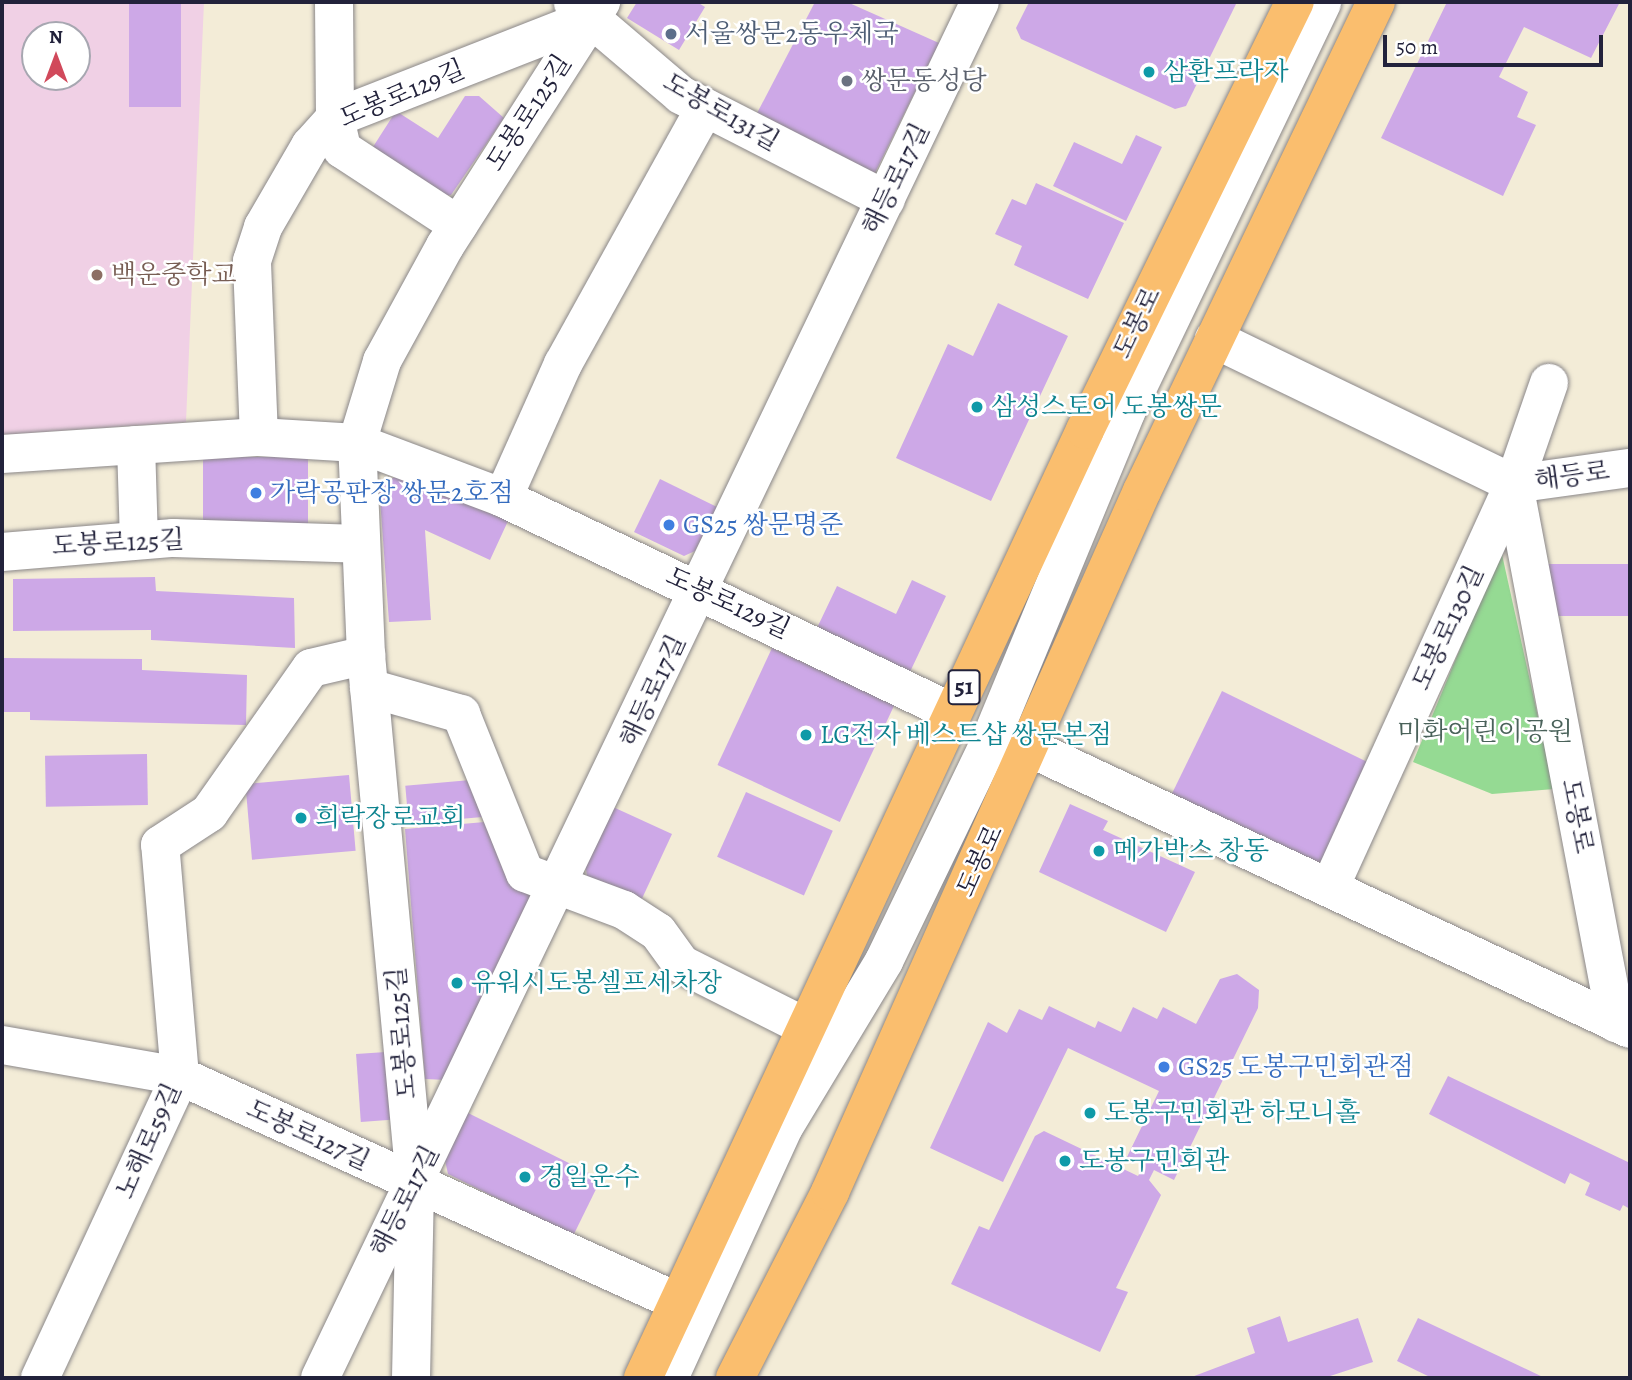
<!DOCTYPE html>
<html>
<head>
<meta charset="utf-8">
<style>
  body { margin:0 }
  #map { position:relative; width:1632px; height:1380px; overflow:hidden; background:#f3ecd7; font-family:Alegreya,"Noto Serif KR",serif }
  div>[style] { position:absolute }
  .built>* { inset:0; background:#f0d0e5 }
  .green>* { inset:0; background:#95da93 }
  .building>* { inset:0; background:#cda8e7; transform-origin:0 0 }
  .roads { filter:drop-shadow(0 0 2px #8a8789) drop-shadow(0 0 2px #8a8789) }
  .minor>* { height:38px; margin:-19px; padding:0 19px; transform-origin:19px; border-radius:19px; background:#fff }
  .major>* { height:38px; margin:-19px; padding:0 19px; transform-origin:19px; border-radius:19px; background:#fabe6e }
  .dots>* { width:19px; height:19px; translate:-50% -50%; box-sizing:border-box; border:4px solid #fff; border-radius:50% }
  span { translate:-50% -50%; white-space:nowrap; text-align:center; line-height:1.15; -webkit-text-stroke:5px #fff; paint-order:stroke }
  .shield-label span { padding:2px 5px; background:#fff; border:2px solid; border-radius:5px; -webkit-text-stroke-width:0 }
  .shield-label { font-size:24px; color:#22223b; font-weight:700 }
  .service-label { font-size:26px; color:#4e5e75 }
  .left { translate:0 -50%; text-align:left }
  .culture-label { font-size:26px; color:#0d838f }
  .worship-label { font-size:26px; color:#5b616d }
  .street-label { font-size:26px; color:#22223b }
  .education-label { font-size:26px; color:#785e54 }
  .shop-label { font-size:26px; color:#366cbe }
  .park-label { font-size:26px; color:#4a625a }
  .frame { position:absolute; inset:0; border:4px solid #22223b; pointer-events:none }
  .north { position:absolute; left:21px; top:21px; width:70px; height:70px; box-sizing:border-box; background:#fff; border:2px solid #a7a7b1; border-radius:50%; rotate:0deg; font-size:19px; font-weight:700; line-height:28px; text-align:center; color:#22223b }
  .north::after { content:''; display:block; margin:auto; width:24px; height:32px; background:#d1495b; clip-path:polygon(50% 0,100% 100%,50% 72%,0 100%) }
  .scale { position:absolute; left:1383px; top:35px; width:220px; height:32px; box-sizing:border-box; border:4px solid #22223b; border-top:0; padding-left:9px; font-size:21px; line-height:24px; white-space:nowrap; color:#22223b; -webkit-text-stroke:5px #fff; paint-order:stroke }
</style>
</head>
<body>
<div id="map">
  <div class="built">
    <div style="clip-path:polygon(evenodd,2px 2px,204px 2px,186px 422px,2px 435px,2px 2px,35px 35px,77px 35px,77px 77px,35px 77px,35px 35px)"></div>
  </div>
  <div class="green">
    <div style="clip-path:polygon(1501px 550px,1554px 789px,1492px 794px,1413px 762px)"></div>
  </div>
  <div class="building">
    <div style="left:129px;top:2px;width:52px;height:105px"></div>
    <div style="clip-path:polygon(637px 2px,697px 2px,705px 7px,679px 50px,627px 18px)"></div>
    <div style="clip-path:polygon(815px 2px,847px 2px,939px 43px,873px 177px,754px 119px)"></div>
    <div style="clip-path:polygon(1029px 2px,1237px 2px,1186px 106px,1175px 109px,1021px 39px,1016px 28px)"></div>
    <div style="clip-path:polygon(1447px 2px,1620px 2px,1591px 58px,1524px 27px,1499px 77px,1528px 92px,1517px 117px,1536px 125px,1503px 196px,1381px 138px)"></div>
    <div style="clip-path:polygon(465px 96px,479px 96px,504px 118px,451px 195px,442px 196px,371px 150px,396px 111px,438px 138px)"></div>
    <div style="clip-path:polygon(1136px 135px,1162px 147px,1126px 221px,1053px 186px,1074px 142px,1122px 164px)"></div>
    <div style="clip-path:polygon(1036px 183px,1124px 223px,1088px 299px,1014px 265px,1022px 246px,995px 234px,1012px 199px,1026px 205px)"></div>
    <div style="clip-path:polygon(998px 303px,1068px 336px,991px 501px,896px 458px,948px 344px,973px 356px)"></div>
    <div style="left:308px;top:457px;width:70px;height:105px;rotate:90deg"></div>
    <div style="clip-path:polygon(401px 474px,508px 521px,490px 560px,425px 530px,431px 620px,389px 622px,379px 485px)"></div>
    <div style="clip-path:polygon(660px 479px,717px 507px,695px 551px,684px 556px,634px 532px)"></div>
    <div style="left:1630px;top:564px;width:52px;height:82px;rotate:90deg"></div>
    <div style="clip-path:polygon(155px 577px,156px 591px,294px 598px,295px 648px,151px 640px,151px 630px,13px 631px,13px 579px)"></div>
    <div style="clip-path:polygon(912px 580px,946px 596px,909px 674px,816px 630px,837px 586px,896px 614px)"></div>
    <div style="left:772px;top:648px;width:135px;height:129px;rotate:25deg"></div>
    <div style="clip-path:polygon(2px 658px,142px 659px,142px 670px,247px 675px,246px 725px,30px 720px,30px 712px,4px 712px)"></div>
    <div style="left:1222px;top:691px;width:164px;height:116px;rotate:26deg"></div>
    <div style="left:147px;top:754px;width:51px;height:102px;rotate:89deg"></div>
    <div style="left:349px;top:775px;width:76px;height:104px;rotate:85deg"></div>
    <div style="left:482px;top:779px;width:38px;height:77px;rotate:85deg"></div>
    <div style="left:746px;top:792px;width:95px;height:71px;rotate:24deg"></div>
    <div style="clip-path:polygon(1070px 804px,1108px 821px,1103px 830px,1195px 872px,1166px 932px,1039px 872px)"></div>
    <div style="clip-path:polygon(613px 807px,672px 834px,639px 905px,588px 881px,585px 864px)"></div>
    <div style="clip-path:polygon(496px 821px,538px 901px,447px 1080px,425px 1079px,405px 829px)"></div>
    <div style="clip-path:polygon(1237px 974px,1259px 990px,1258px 1008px,1174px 1180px,1154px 1170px,1149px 1180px,1161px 1195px,1116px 1288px,1128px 1292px,1100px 1352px,951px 1284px,979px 1226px,989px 1230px,1035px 1136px,1044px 1131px,1138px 1176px,1144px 1165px,1127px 1157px,1159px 1091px,1068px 1048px,1003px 1182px,930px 1148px,988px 1022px,1007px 1033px,1019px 1009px,1042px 1020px,1049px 1006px,1095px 1028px,1098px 1021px,1121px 1032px,1133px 1007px,1157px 1019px,1163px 1007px,1196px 1024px,1220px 979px)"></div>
    <div style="left:386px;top:1052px;width:68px;height:30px;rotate:86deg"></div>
    <div style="clip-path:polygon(1448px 1076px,1630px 1163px,1630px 1209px,1623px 1205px,1620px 1211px,1585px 1195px,1590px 1183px,1570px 1173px,1565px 1184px,1429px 1114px)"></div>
    <div style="clip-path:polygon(466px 1112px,601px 1179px,573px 1236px,448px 1174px,444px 1156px)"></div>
    <div style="clip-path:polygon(1280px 1316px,1288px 1342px,1358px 1318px,1373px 1362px,1324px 1378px,1189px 1378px,1255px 1353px,1247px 1328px)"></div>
    <div style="clip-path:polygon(1418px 1318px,1545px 1378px,1432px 1378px,1397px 1361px)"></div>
  </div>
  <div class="roads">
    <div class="minor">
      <div style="left:334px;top:2px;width:116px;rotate:89.5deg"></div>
      <div style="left:335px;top:118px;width:32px;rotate:77deg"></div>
      <div style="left:342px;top:149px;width:139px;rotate:33.2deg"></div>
      <div style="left:573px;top:3px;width:142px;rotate:40.4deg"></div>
      <div style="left:681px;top:95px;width:230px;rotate:27.1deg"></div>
      <div style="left:1214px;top:339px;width:333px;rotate:25.8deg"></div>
      <div style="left:259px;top:437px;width:176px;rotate:-92.3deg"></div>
      <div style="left:252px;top:261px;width:36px;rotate:-72deg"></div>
      <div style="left:263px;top:227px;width:94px;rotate:-59.9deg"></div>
      <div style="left:310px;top:146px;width:38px;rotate:-48deg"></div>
      <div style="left:335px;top:118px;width:274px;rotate:-21.4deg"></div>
      <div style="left:136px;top:445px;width:94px;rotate:88.2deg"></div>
      <div style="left:2px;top:454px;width:258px;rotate:-3.8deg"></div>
      <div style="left:259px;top:437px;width:98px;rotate:3.5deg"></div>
      <div style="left:357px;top:443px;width:156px;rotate:20.6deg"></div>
      <div style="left:503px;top:498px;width:497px;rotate:25.5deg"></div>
      <div style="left:1514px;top:484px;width:549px;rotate:79.28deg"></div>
      <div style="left:1514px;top:484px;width:117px;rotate:-7.9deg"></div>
      <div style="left:503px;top:498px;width:147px;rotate:-65.9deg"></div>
      <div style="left:563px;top:364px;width:293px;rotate:-61deg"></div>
      <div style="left:2px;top:552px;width:172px;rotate:-4.7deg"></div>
      <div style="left:173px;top:538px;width:187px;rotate:1.8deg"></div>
      <div style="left:369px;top:688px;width:96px;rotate:15.8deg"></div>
      <div style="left:461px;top:714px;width:171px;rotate:68.1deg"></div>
      <div style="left:525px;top:873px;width:106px;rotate:20.5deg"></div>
      <div style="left:624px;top:910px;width:40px;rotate:32.9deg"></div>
      <div style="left:658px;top:932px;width:39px;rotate:54deg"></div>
      <div style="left:681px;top:964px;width:138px;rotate:26.8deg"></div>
      <div style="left:1032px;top:749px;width:660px;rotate:25.09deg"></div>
      <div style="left:1330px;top:887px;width:443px;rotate:-65.5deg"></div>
      <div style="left:1514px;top:484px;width:107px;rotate:-70.9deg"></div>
      <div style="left:2px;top:1045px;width:181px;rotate:9.9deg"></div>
      <div style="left:180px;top:1076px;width:547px;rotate:24.41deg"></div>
      <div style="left:40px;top:1378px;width:333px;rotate:-65.1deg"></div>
      <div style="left:180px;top:1076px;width:232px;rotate:-94.9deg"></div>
      <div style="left:160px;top:845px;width:59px;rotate:-33.1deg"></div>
      <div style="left:209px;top:813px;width:177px;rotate:-54.9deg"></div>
      <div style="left:311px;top:668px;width:57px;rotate:-13.3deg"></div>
      <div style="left:320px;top:1378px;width:1526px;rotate:-64.38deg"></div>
      <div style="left:411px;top:1378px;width:197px;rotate:-88.8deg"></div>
      <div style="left:415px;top:1181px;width:528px;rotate:-95.32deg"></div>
      <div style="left:366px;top:655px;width:212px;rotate:-92.4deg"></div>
      <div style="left:357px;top:443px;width:86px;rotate:-73deg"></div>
      <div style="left:382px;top:361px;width:131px;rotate:-61.3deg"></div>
      <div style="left:445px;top:246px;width:290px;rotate:-57.4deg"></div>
      <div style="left:669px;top:1378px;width:276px;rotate:-65.4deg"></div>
      <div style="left:784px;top:1127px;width:194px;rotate:-58.9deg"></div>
      <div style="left:884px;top:961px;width:237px;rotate:-64.2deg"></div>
      <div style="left:987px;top:748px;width:364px;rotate:-67.5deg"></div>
      <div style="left:1126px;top:412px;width:454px;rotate:-64.4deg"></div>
    </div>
    <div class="major">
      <div style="left:643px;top:1378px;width:1046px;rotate:-65deg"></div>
      <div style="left:1085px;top:430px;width:477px;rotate:-63.9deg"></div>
      <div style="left:735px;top:1378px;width:209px;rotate:-62.9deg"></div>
      <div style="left:830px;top:1192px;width:767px;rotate:-66.01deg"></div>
      <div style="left:1142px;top:491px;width:542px;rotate:-64.43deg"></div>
    </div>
  </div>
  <div class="dots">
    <div style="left:671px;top:34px;background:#5c6f8a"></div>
    <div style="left:1149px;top:72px;background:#0f9aa8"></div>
    <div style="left:847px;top:81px;background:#6b7280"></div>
    <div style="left:97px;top:275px;background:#8d6e63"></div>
    <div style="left:977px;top:407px;background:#0f9aa8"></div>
    <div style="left:256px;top:493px;background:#3f7fe0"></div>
    <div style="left:669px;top:525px;background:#3f7fe0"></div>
    <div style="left:806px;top:735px;background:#0f9aa8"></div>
    <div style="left:301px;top:818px;background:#0f9aa8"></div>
    <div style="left:1099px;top:851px;background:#0f9aa8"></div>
    <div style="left:457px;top:983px;background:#0f9aa8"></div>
    <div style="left:1164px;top:1067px;background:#3f7fe0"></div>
    <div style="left:1090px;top:1113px;background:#0f9aa8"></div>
    <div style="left:1065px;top:1161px;background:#0f9aa8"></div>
    <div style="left:525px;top:1177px;background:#0f9aa8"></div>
  </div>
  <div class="shield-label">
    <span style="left:964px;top:687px">51</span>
  </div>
  <div class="service-label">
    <span class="left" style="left:685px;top:34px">서울쌍문2동우체국</span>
  </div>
  <div class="culture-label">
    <span class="left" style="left:1163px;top:72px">삼환프라자</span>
    <span class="left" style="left:991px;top:407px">삼성스토어 도봉쌍문</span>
    <span class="left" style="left:820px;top:735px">LG전자 베스트샵 쌍문본점</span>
    <span class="left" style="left:315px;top:818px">희락장로교회</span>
    <span class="left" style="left:1113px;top:851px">메가박스 창동</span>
    <span class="left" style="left:471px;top:983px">유워시도봉셀프세차장</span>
    <span class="left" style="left:1104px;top:1113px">도봉구민회관 하모니홀</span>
    <span class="left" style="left:1079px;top:1161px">도봉구민회관</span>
    <span class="left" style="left:539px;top:1177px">경일운수</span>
  </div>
  <div class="worship-label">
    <span class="left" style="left:861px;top:81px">쌍문동성당</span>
  </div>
  <div class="street-label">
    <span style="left:402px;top:94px;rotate:-23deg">도봉로129길</span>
    <span style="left:721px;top:112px;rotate:30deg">도봉로131길</span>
    <span style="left:529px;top:113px;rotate:-57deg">도봉로125길</span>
    <span style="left:896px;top:179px;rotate:-64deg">해등로17길</span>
    <span style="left:1137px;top:323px;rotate:-64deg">도봉로</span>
    <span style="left:1572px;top:476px;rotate:-8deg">해등로</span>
    <span style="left:118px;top:543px;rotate:-3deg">도봉로125길</span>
    <span style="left:728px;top:603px;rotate:25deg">도봉로129길</span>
    <span style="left:1448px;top:628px;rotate:-65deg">도봉로130길</span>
    <span style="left:653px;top:691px;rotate:-65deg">해등로17길</span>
    <span style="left:1577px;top:816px;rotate:79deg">도봉로</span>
    <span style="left:980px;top:861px;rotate:-65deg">도봉로</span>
    <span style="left:402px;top:1033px;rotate:-95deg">도봉로125길</span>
    <span style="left:308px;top:1135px;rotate:25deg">도봉로127길</span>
    <span style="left:149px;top:1141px;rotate:-66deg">노해로59길</span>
    <span style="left:405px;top:1201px;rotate:-63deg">해등로17길</span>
  </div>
  <div class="education-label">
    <span class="left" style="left:111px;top:275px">백운중학교</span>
  </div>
  <div class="shop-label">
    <span class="left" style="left:270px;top:493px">가락공판장 쌍문2호점</span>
    <span class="left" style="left:683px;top:525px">GS25 쌍문명준</span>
    <span class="left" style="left:1178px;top:1067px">GS25 도봉구민회관점</span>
  </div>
  <div class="park-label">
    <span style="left:1485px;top:732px">미화어린이공원</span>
  </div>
  <div class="frame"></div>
  <div class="north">N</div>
  <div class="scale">50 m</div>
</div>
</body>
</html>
